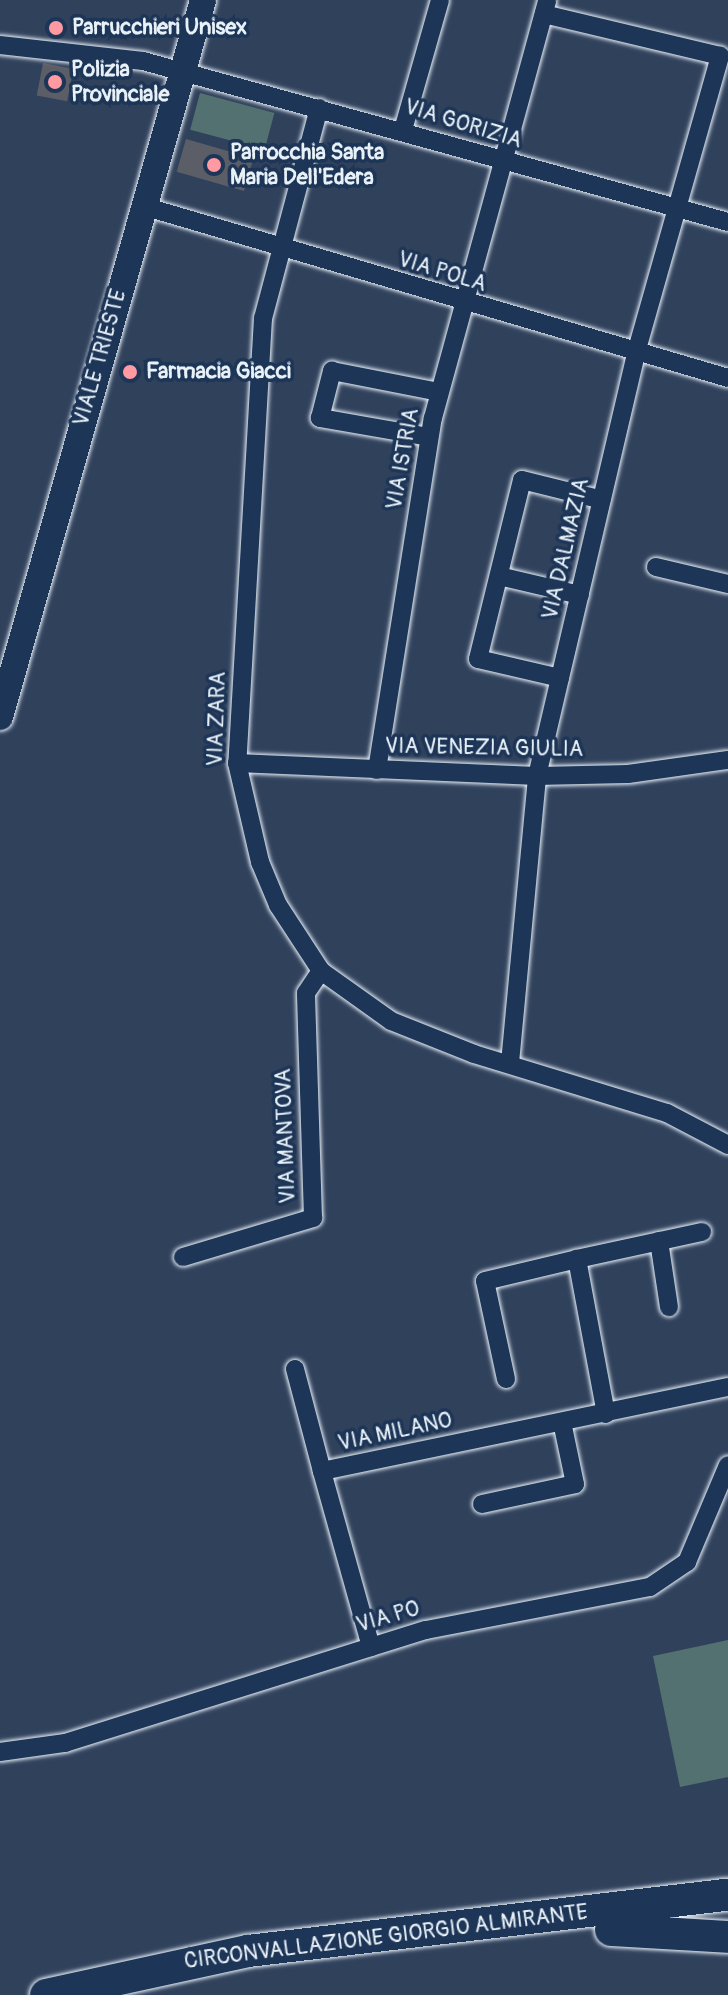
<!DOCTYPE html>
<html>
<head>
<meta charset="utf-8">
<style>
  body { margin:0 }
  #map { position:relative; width:728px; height:1995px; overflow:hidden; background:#30415c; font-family:Pangolin,sans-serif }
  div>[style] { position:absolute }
  .green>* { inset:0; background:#537170; transform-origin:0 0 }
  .building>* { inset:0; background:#5b5e66; transform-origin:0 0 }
  .roads { filter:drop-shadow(0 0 2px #e8f1f8) drop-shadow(0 0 2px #e8f1f8) }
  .street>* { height:18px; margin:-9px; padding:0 9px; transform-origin:9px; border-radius:9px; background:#1d3557 }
  .secondary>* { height:26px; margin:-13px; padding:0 13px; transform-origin:13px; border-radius:13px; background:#1d3557 }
  .highway>* { height:32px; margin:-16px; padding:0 16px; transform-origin:16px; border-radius:16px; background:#1d3557 }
  .dots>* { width:22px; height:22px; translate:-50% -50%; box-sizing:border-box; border:4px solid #1d3557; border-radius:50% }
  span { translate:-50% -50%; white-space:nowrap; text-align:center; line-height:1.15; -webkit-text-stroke:7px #1d3557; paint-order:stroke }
  .poi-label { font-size:22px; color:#e8f1f8; font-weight:700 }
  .left { translate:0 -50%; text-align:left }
  .street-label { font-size:22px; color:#e8f1f8 }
</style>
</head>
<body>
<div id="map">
  <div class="green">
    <div style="left:200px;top:93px;width:77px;height:38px;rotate:15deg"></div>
    <div style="clip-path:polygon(728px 1640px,728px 1777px,680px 1787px,653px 1656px)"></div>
  </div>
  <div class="building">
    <div style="left:43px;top:63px;width:31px;height:33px;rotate:11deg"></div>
    <div style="left:186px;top:139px;width:70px;height:34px;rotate:16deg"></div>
  </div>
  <div class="roads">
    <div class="street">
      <div style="left:0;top:45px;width:144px;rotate:6.4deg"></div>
      <div style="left:143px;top:61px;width:607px;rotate:15.39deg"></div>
      <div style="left:319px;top:108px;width:217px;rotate:104.9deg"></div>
      <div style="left:263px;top:318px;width:446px;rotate:93.3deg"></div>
      <div style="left:237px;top:763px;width:102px;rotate:76.9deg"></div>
      <div style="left:260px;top:862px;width:47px;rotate:67.3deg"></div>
      <div style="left:278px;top:905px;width:79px;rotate:56.9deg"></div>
      <div style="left:321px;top:971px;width:86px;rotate:35.5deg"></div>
      <div style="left:391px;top:1021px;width:89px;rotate:21.7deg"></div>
      <div style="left:474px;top:1054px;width:202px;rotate:17deg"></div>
      <div style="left:667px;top:1113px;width:69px;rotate:27.7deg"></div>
      <div style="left:403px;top:130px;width:135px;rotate:-74.1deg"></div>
      <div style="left:143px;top:206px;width:610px;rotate:16.38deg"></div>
      <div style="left:429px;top:437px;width:111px;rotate:-170.1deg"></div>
      <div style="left:320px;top:418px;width:49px;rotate:-75.7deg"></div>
      <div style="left:332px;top:371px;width:109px;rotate:11.1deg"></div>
      <div style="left:656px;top:567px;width:74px;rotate:13.3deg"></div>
      <div style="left:499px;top:576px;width:83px;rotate:13.2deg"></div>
      <div style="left:560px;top:678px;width:84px;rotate:-167deg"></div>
      <div style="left:478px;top:659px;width:184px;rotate:-76.2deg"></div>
      <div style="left:522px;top:480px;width:82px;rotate:14deg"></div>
      <div style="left:237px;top:763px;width:300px;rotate:2.5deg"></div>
      <div style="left:537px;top:776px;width:91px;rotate:-1.3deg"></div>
      <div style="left:628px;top:774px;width:101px;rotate:-8deg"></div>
      <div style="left:377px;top:770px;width:356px;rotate:-81deg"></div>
      <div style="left:433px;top:418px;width:433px;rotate:-74.7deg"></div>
      <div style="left:510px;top:1063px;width:288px;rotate:-84.6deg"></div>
      <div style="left:537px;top:776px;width:434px;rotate:-76.8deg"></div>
      <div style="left:636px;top:353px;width:309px;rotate:-74.2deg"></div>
      <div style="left:720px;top:56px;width:181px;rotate:-166.6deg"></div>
      <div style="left:659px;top:1241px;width:67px;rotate:81.4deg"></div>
      <div style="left:183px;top:1257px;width:136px;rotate:-16.7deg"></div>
      <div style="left:313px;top:1218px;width:225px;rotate:-91.8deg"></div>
      <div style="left:306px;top:993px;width:27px;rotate:-56deg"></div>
      <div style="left:295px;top:1369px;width:106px;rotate:75.2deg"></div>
      <div style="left:506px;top:1379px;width:100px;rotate:-102.1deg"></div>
      <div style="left:485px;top:1281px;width:95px;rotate:-13.4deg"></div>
      <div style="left:606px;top:1414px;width:158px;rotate:-100.6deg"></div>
      <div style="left:577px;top:1259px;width:128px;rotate:-12.2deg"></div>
      <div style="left:482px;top:1504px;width:95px;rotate:-12.1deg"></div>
      <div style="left:575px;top:1484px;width:63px;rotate:-101.8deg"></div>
      <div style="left:371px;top:1647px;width:183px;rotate:-105.6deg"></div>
      <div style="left:322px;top:1471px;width:415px;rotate:-11.7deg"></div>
      <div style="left:0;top:1752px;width:66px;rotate:-7.9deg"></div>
      <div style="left:65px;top:1743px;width:378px;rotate:-17.4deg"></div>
      <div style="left:426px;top:1630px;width:228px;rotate:-10.9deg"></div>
      <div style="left:650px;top:1587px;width:45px;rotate:-34deg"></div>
      <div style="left:687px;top:1562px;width:105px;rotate:-67.1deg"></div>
    </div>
    <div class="secondary">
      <div style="left:0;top:717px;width:745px;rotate:-74.19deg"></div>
    </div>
    <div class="highway">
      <div style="left:611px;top:1930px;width:117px;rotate:3.4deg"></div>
      <div style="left:46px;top:1995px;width:207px;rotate:-12.3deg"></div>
      <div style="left:248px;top:1951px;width:483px;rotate:-6.7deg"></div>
    </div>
  </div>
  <div class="dots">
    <div style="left:56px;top:28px;background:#ff9aa2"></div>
    <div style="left:55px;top:82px;background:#ff9aa2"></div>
    <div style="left:214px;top:165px;background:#ff9aa2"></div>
    <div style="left:130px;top:372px;background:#ff9aa2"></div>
  </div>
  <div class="poi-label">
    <span class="left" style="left:72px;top:28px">Parrucchieri Unisex</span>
    <span class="left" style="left:71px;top:82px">Polizia<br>Provinciale</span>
    <span class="left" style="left:230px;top:165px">Parrocchia Santa<br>Maria Dell'Edera</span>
    <span class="left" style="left:146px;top:372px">Farmacia Giacci</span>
  </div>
  <div class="street-label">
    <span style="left:463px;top:124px;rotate:17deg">VIA GORIZIA</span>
    <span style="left:442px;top:272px;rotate:17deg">VIA POLA</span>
    <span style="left:100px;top:358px;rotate:-74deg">VIALE TRIESTE</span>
    <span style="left:403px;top:459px;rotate:-80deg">VIA ISTRIA</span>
    <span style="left:566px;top:549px;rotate:-77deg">VIA DALMAZIA</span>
    <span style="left:217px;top:719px;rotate:-88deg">VIA ZARA</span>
    <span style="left:484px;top:748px;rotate:1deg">VIA VENEZIA GIULIA</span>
    <span style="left:286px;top:1136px;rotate:-92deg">VIA MANTOVA</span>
    <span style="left:395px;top:1432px;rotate:-12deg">VIA MILANO</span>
    <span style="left:388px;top:1617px;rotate:-16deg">VIA PO</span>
    <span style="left:386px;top:1937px;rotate:-7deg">CIRCONVALLAZIONE GIORGIO ALMIRANTE</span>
  </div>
</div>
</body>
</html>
